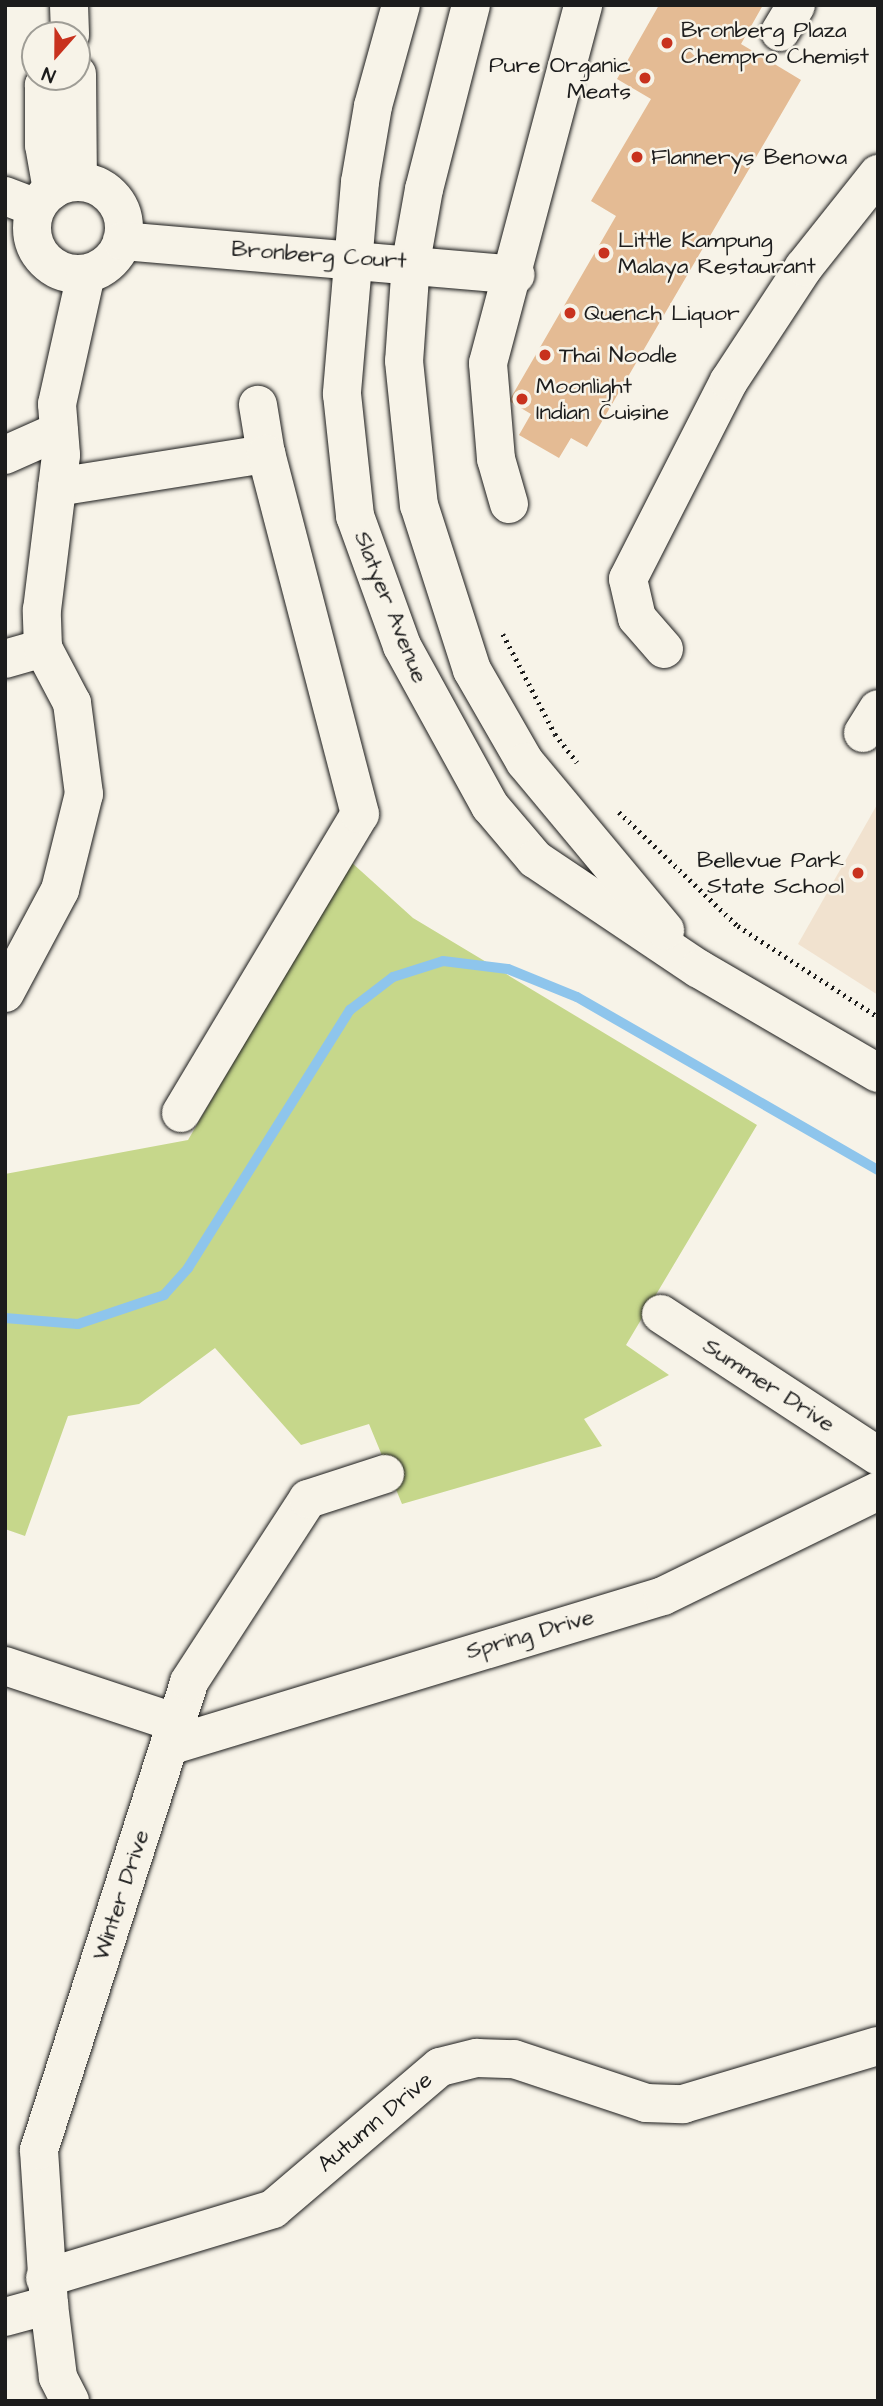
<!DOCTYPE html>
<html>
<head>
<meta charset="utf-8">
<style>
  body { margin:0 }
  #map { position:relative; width:883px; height:2406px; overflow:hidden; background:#f7f3e8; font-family:"Architects Daughter",sans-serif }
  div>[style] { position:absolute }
  .built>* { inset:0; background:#f1e2cf }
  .green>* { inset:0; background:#c6d78b }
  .stream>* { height:10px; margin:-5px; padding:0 5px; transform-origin:5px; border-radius:5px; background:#8ec5ec }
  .building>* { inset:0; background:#e4bb94 }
  .path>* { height:4.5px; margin-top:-2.25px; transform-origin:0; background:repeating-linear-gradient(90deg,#1c1c1c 0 2px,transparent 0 7px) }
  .roads { filter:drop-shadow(0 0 2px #1c1c1c) drop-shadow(0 0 2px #1c1c1c) }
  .minor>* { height:38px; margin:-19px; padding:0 19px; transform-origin:19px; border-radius:19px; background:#f7f3e8 }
  .minor>.ring { margin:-19px; padding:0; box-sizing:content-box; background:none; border:38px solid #f7f3e8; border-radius:50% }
  .major>* { height:38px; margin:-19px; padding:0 19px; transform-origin:19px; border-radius:19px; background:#f7f3e8 }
  .dots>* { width:19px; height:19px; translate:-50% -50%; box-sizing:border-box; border:4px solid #f7f3e8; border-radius:50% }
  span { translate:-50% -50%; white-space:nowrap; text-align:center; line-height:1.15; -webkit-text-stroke:5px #f7f3e8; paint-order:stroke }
  .poi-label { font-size:23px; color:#1c1c1c }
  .left { translate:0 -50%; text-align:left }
  .right { translate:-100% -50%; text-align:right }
  .street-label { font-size:23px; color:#1c1c1c }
  .frame { position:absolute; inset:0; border:7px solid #1c1c1c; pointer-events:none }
  .north { position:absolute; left:21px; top:21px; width:70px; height:70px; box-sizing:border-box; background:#f7f3e8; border:2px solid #9f9d96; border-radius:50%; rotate:201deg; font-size:19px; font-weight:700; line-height:28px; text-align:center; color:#1c1c1c }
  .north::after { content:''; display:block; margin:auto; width:24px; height:32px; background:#c8321e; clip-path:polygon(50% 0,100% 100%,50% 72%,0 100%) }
</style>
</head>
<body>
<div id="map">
  <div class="built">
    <div style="clip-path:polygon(878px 803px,878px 995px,798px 944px)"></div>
  </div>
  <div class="green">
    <div style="clip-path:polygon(351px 862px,413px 918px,757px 1125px,626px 1345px,669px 1375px,584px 1419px,602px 1446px,402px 1504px,369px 1424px,301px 1445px,215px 1348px,139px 1404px,68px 1416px,25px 1536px,5px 1529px,5px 1174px,188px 1140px)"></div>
  </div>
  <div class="stream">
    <div style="left:5px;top:1318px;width:73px;rotate:4.7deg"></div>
    <div style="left:78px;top:1324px;width:91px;rotate:-18.6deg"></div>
    <div style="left:164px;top:1295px;width:36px;rotate:-48deg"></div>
    <div style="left:188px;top:1268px;width:305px;rotate:-57.9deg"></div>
    <div style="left:350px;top:1010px;width:54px;rotate:-37.5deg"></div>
    <div style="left:393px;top:977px;width:52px;rotate:-17.7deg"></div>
    <div style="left:443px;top:961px;width:65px;rotate:7deg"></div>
    <div style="left:508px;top:969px;width:74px;rotate:22.1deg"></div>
    <div style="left:577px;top:997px;width:347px;rotate:29.9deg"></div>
  </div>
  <div class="building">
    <div style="clip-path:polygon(659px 5px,763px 5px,741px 44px,801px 80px,587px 447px,571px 438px,559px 458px,519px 435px,531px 414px,509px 401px,616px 216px,591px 201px,651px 99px,617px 79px)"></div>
  </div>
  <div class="path">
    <div style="left:503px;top:634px;width:113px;rotate:62.5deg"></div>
    <div style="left:555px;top:734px;width:36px;rotate:52deg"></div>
    <div style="left:619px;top:812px;width:165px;rotate:43.8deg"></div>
    <div style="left:738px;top:926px;width:167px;rotate:33deg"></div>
  </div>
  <div class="roads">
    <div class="minor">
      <div style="left:69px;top:5px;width:30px;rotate:88deg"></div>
      <div style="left:780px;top:32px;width:31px;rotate:-59deg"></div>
      <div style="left:77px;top:74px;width:108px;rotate:89.5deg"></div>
      <div style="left:51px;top:77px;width:11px;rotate:131deg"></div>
      <div style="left:44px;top:85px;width:60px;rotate:90deg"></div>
      <div style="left:44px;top:145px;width:46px;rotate:79.9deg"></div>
      <div class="ring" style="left:32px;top:182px;width:54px;height:54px"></div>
      <div style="left:5px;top:196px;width:33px;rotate:21deg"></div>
      <div style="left:122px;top:241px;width:395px;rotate:4.9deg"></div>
      <div style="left:5px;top:455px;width:59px;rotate:-24deg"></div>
      <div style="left:57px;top:487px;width:212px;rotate:-9deg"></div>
      <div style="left:266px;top:454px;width:50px;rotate:-99.3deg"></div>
      <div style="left:509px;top:504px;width:47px;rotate:-106.1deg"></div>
      <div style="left:496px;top:459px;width:96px;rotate:-94.8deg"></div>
      <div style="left:488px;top:363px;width:370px;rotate:-75.1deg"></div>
      <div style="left:664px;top:649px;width:41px;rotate:-131.1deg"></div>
      <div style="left:637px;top:618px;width:40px;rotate:-103deg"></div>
      <div style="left:628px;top:579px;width:222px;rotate:-63deg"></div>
      <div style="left:729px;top:381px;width:136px;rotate:-56.7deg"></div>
      <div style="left:804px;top:267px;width:119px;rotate:-51.5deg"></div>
      <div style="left:5px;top:659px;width:40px;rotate:-16deg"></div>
      <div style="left:863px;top:733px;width:28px;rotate:-58deg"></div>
      <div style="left:5px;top:993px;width:117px;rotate:-61.9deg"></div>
      <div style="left:60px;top:890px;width:99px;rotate:-76deg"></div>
      <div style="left:84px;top:794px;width:92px;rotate:-97.5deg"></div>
      <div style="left:72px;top:703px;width:62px;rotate:-117.8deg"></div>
      <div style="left:43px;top:648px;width:38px;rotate:-92deg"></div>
      <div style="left:42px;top:610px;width:156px;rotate:-83deg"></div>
      <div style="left:61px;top:455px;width:51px;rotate:-94.5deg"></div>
      <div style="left:57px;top:404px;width:133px;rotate:-77.4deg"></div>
      <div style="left:181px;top:1113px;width:348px;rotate:-59.1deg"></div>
      <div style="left:360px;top:814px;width:372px;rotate:-104.6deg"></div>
      <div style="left:661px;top:1314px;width:259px;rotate:33.2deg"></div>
      <div style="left:5px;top:1666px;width:180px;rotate:18.4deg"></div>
      <div style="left:169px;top:1746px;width:516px;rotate:-16.89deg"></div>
      <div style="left:663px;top:1596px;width:239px;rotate:-26deg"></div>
      <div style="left:45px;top:2278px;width:238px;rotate:-16.8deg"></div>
      <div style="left:273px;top:2209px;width:219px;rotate:-40.4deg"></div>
      <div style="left:440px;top:2067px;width:38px;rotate:-14deg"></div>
      <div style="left:477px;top:2058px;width:37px;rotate:2deg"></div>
      <div style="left:514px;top:2059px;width:139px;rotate:18.4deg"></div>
      <div style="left:646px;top:2103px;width:37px;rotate:2deg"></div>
      <div style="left:683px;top:2104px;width:203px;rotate:-16.6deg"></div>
      <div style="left:5px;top:2317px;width:46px;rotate:-15.3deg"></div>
      <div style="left:70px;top:2401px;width:27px;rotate:-117deg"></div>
      <div style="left:58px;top:2377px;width:73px;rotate:-97.1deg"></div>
      <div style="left:49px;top:2305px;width:155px;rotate:-93.7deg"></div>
      <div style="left:39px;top:2150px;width:491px;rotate:-72.2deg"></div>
      <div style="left:189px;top:1682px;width:218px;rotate:-57deg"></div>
      <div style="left:308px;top:1499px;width:81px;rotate:-18deg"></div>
    </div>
    <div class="major">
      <div style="left:401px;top:5px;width:105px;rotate:105.5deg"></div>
      <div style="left:373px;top:106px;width:77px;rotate:99.7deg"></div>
      <div style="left:360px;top:182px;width:213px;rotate:94.9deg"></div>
      <div style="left:342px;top:394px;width:123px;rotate:83.9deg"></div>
      <div style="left:355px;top:516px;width:138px;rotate:70.1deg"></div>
      <div style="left:402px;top:646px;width:183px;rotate:61.2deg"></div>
      <div style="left:490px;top:806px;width:70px;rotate:49.7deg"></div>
      <div style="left:535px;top:859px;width:197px;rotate:33.9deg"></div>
      <div style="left:699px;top:969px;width:207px;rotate:30.2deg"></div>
      <div style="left:471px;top:5px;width:190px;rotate:104.3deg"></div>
      <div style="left:424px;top:189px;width:74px;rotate:100.1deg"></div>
      <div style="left:411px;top:262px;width:99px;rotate:94deg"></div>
      <div style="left:404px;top:361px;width:145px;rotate:84.1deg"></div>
      <div style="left:419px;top:505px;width:173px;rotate:72.2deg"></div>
      <div style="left:472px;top:670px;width:106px;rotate:60.1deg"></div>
      <div style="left:525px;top:762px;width:219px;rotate:50.2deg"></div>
    </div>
  </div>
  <div class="dots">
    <div style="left:667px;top:43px;background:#c8321e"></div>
    <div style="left:645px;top:78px;background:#c8321e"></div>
    <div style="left:637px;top:157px;background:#c8321e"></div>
    <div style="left:604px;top:253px;background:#c8321e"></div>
    <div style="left:570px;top:313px;background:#c8321e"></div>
    <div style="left:545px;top:355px;background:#c8321e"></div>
    <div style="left:522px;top:399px;background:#c8321e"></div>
    <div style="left:858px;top:873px;background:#c8321e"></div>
  </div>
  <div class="poi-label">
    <span class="left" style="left:681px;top:43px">Bronberg Plaza<br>Chempro Chemist</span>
    <span class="right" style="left:631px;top:78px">Pure Organic<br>Meats</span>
    <span class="left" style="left:651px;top:157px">Flannerys Benowa</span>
    <span class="left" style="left:618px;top:253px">Little Kampung<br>Malaya Restaurant</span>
    <span class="left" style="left:584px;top:313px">Quench Liquor</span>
    <span class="left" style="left:559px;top:355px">Thai Noodle</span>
    <span class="left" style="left:536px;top:399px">Moonlight<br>Indian Cuisine</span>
    <span class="right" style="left:844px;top:873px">Bellevue Park<br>State School</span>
  </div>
  <div class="street-label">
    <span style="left:319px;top:255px;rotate:4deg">Bronberg Court</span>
    <span style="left:391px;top:607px;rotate:68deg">Slatyer Avenue</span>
    <span style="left:769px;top:1385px;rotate:33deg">Summer Drive</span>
    <span style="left:530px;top:1634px;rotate:-16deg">Spring Drive</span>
    <span style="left:121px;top:1895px;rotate:-72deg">Winter Drive</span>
    <span style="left:375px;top:2122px;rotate:-40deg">Autumn Drive</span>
  </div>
  <div class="frame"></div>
  <div class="north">N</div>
</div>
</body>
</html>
